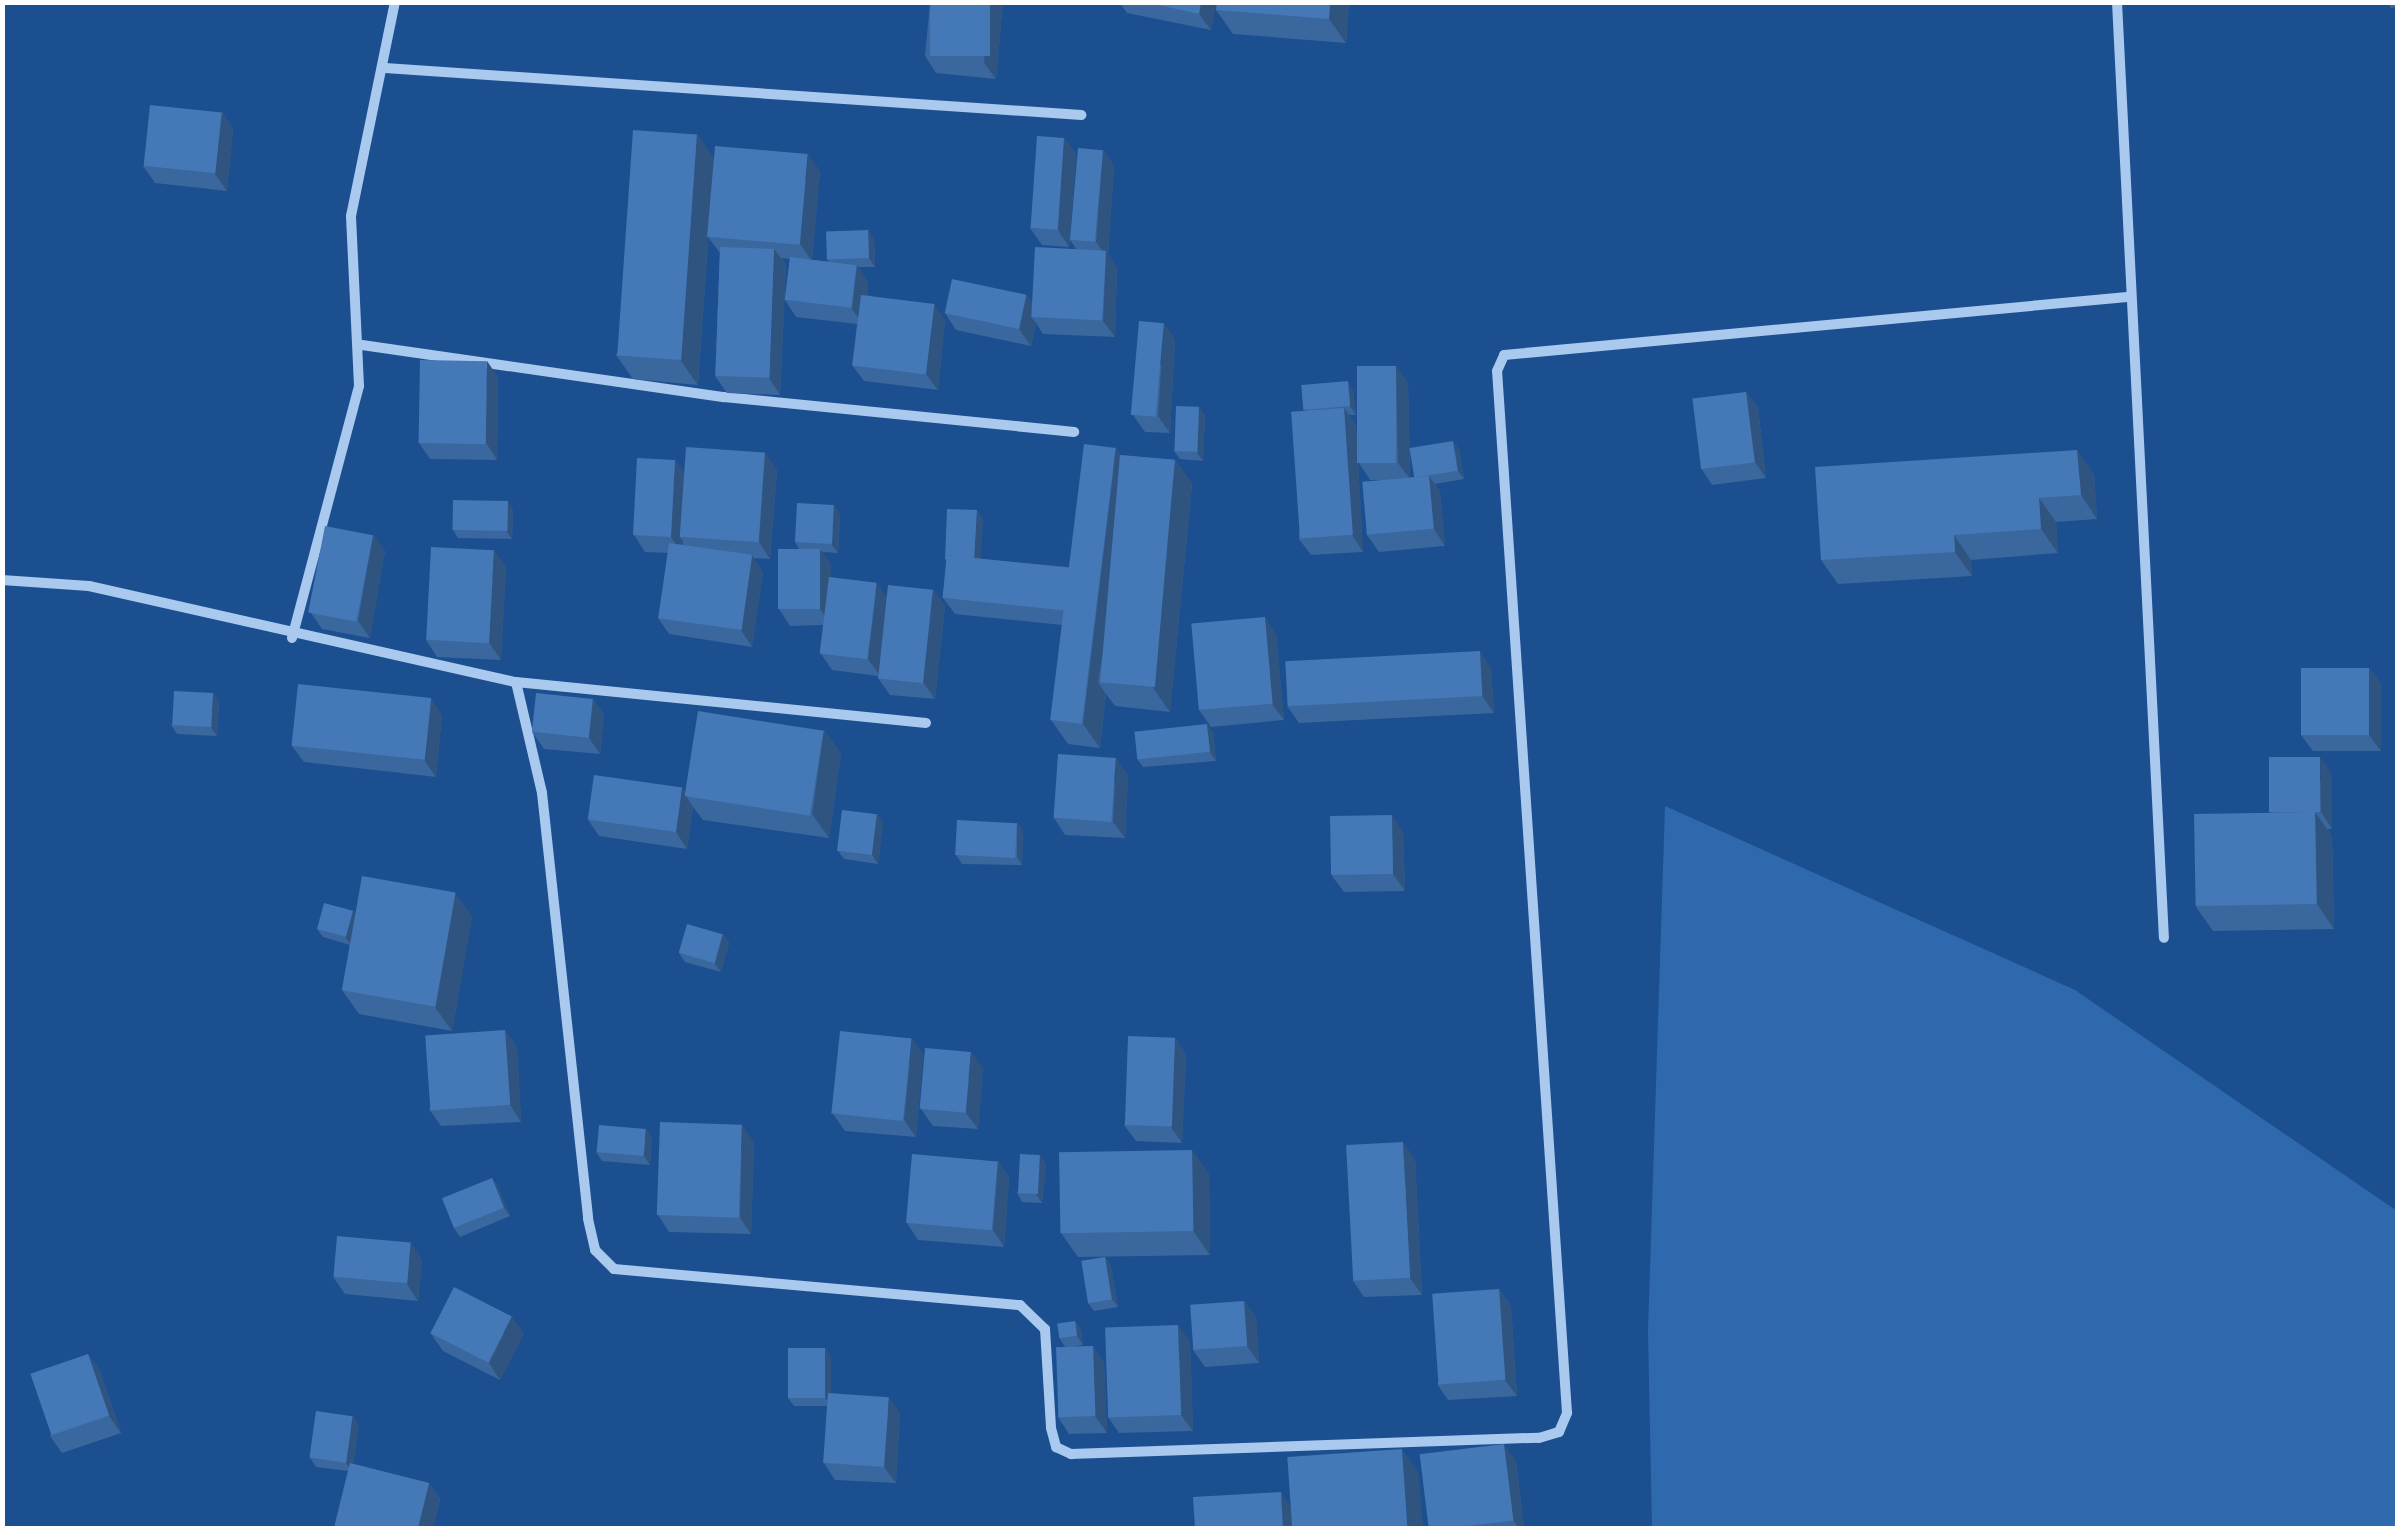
<!DOCTYPE html>
<html>
<head>
<meta charset="utf-8">
<style>
  body { margin:0 }
  #map { position:relative; width:2400px; height:1531px; overflow:hidden; background:#1b4f8f; font-family:Overpass,sans-serif }
  div>[style] { position:absolute }
  .green>* { inset:0; background:#2e69ad }
  .minor>* { height:10px; margin:-5px; padding:0 5px; transform-origin:5px; border-radius:5px; background:#a9c9ee }
  .wall>* { inset:0; background:#3a679d }
  .shaded-wall>* { inset:0; background:#305480 }
  .building>* { inset:0; background:#4478b7; transform-origin:0 0 }
  span { translate:-50% -50%; white-space:nowrap; text-align:center; line-height:1.15; -webkit-text-stroke:10px #1b4f8f; paint-order:stroke }
  .frame { position:absolute; inset:0; border:5px solid #fff; pointer-events:none }
</style>
</head>
<body>
<div id="map">
  <div class="green">
    <div style="clip-path:polygon(1665px 806px,2075px 990px,2397px 1211px,2397px 1528px,1652px 1528px,1648px 1331px)"></div>
  </div>
  <div class="minor">
    <div style="left:2117px;top:2px;width:937px;rotate:87.13deg"></div>
    <div style="left:385px;top:68px;width:698px;rotate:3.86deg"></div>
    <div style="left:362px;top:345px;width:366px;rotate:8.2deg"></div>
    <div style="left:724px;top:397px;width:352px;rotate:5.7deg"></div>
    <div style="left:2px;top:580px;width:87px;rotate:3.9deg"></div>
    <div style="left:89px;top:586px;width:438px;rotate:12.7deg"></div>
    <div style="left:516px;top:682px;width:412px;rotate:5.7deg"></div>
    <div style="left:292px;top:638px;width:261px;rotate:-75.1deg"></div>
    <div style="left:359px;top:386px;width:170px;rotate:-92.7deg"></div>
    <div style="left:351px;top:216px;width:218px;rotate:-78.4deg"></div>
    <div style="left:516px;top:682px;width:114px;rotate:76.8deg"></div>
    <div style="left:542px;top:793px;width:428px;rotate:83.8deg"></div>
    <div style="left:588px;top:1219px;width:32px;rotate:77deg"></div>
    <div style="left:595px;top:1250px;width:27px;rotate:45deg"></div>
    <div style="left:614px;top:1269px;width:408px;rotate:5.1deg"></div>
    <div style="left:1020px;top:1305px;width:35px;rotate:44deg"></div>
    <div style="left:1045px;top:1329px;width:99px;rotate:86.5deg"></div>
    <div style="left:1051px;top:1428px;width:20px;rotate:75deg"></div>
    <div style="left:1056px;top:1447px;width:17px;rotate:25deg"></div>
    <div style="left:1071px;top:1454px;width:468px;rotate:-2deg"></div>
    <div style="left:1539px;top:1438px;width:21px;rotate:-17deg"></div>
    <div style="left:1559px;top:1432px;width:21px;rotate:-67deg"></div>
    <div style="left:1567px;top:1413px;width:1044px;rotate:-93.84deg"></div>
    <div style="left:1497px;top:371px;width:17px;rotate:-66deg"></div>
    <div style="left:1504px;top:355px;width:626px;rotate:-5.32deg"></div>
  </div>
  <div class="wall">
    <div style="clip-path:polygon(930px 2px,1003px 2px,996px 79px,936px 73px,925px 56px)"></div>
    <div style="clip-path:polygon(1119px 2px,1216px 2px,1211px 30px,1127px 13px)"></div>
    <div style="clip-path:polygon(1217px 2px,1349px 2px,1346px 43px,1233px 34px,1216px 10px)"></div>
    <div style="clip-path:polygon(2387px 2px,2398px 2px,2398px 7px,2391px 8px)"></div>
    <div style="clip-path:polygon(222px 112px,233px 129px,227px 191px,155px 183px,143px 166px)"></div>
    <div style="clip-path:polygon(697px 134px,714px 159px,698px 385px,633px 379px,616px 355px)"></div>
    <div style="clip-path:polygon(1064px 138px,1076px 154px,1069px 247px,1042px 245px,1030px 228px)"></div>
    <div style="clip-path:polygon(1103px 150px,1114px 166px,1108px 254px,1117px 268px,1115px 337px,1043px 334px,1036px 323px,1031px 346px,956px 330px,945px 313px,1026px 295px,1032px 303px,1077px 250px,1070px 240px)"></div>
    <div style="clip-path:polygon(820px 171px,812px 260px,829px 262px,827px 259px,868px 230px,874px 239px,875px 267px,858px 267px,868px 282px,867px 295px,945px 320px,938px 390px,864px 381px,852px 365px,857px 324px,796px 317px,785px 300px,790px 259px,781px 258px,786px 265px,780px 395px,727px 393px,715px 376px,720px 253px,708px 237px)"></div>
    <div style="clip-path:polygon(1175px 339px,1170px 433px,1145px 432px,1133px 415px)"></div>
    <div style="clip-path:polygon(1396px 366px,1408px 383px,1410px 477px,1415px 477px,1459px 449px,1464px 479px,1435px 484px,1440px 492px,1445px 546px,1379px 552px,1367px 535px,1381px 480px,1370px 480px,1359px 463px)"></div>
    <div style="clip-path:polygon(498px 377px,497px 460px,430px 459px,419px 443px)"></div>
    <div style="clip-path:polygon(1353px 390px,1356px 415px,1349px 415px,1356px 425px,1363px 552px,1311px 555px,1299px 539px,1304px 411px)"></div>
    <div style="clip-path:polygon(1746px 392px,1758px 408px,1766px 478px,1712px 485px,1701px 468px)"></div>
    <div style="clip-path:polygon(1199px 407px,1205px 416px,1203px 461px,1180px 459px,1174px 451px)"></div>
    <div style="clip-path:polygon(765px 453px,777px 470px,770px 559px,753px 558px,763px 572px,752px 647px,669px 634px,658px 618px,668px 553px,645px 552px,634px 535px,675px 460px,685px 474px)"></div>
    <div style="clip-path:polygon(1121px 455px,1175px 460px,1192px 484px,1170px 712px,1115px 706px,1106px 694px,1100px 748px,1068px 744px,1051px 720px,1062px 625px,955px 614px,943px 598px,946px 561px,945px 559px,983px 519px,980px 559px,1069px 567px)"></div>
    <div style="clip-path:polygon(2094px 474px,2097px 519px,2056px 522px,2058px 553px,1971px 560px,1972px 576px,1838px 584px,1821px 560px)"></div>
    <div style="clip-path:polygon(513px 510px,512px 539px,458px 538px,453px 530px)"></div>
    <div style="clip-path:polygon(840px 514px,838px 553px,822px 552px,831px 565px,831px 577px,886px 596px,933px 590px,945px 606px,935px 699px,890px 695px,878px 678px,878px 676px,832px 670px,821px 654px,824px 625px,790px 626px,779px 609px,799px 549px,795px 542px)"></div>
    <div style="clip-path:polygon(373px 535px,385px 551px,370px 638px,322px 629px,311px 613px)"></div>
    <div style="clip-path:polygon(506px 566px,501px 660px,437px 657px,426px 640px)"></div>
    <div style="clip-path:polygon(1276px 634px,1284px 720px,1211px 727px,1199px 710px)"></div>
    <div style="clip-path:polygon(1491px 668px,1494px 713px,1299px 723px,1287px 706px)"></div>
    <div style="clip-path:polygon(2369px 668px,2381px 684px,2381px 751px,2313px 751px,2301px 735px)"></div>
    <div style="clip-path:polygon(213px 693px,219px 702px,217px 736px,177px 734px,171px 725px)"></div>
    <div style="clip-path:polygon(593px 699px,604px 715px,600px 754px,544px 749px,532px 732px)"></div>
    <div style="clip-path:polygon(442px 715px,436px 777px,304px 762px,292px 746px)"></div>
    <div style="clip-path:polygon(824px 730px,841px 754px,829px 838px,703px 820px,693px 807px,687px 849px,599px 836px,588px 820px,686px 793px)"></div>
    <div style="clip-path:polygon(1213px 732px,1216px 761px,1143px 767px,1137px 759px)"></div>
    <div style="clip-path:polygon(2332px 774px,2332px 829px,2327px 829px,2332px 836px,2334px 929px,2213px 931px,2196px 907px,2270px 813px)"></div>
    <div style="clip-path:polygon(1128px 775px,1125px 838px,1065px 835px,1054px 818px)"></div>
    <div style="clip-path:polygon(877px 814px,883px 823px,878px 864px,844px 859px,838px 851px)"></div>
    <div style="clip-path:polygon(1017px 823px,1023px 831px,1022px 865px,962px 864px,956px 855px)"></div>
    <div style="clip-path:polygon(1403px 832px,1405px 891px,1344px 892px,1332px 876px)"></div>
    <div style="clip-path:polygon(455px 893px,472px 917px,452px 1031px,359px 1014px,342px 990px,350px 945px,323px 937px,317px 929px,353px 911px,355px 915px)"></div>
    <div style="clip-path:polygon(723px 934px,729px 943px,721px 972px,685px 962px,679px 953px)"></div>
    <div style="clip-path:polygon(505px 1030px,517px 1047px,521px 1122px,441px 1126px,429px 1109px)"></div>
    <div style="clip-path:polygon(1175px 1038px,1186px 1055px,1182px 1143px,1136px 1141px,1124px 1125px)"></div>
    <div style="clip-path:polygon(923px 1054px,916px 1137px,845px 1131px,833px 1114px)"></div>
    <div style="clip-path:polygon(983px 1068px,978px 1129px,933px 1126px,921px 1109px)"></div>
    <div style="clip-path:polygon(652px 1137px,650px 1165px,602px 1161px,596px 1152px)"></div>
    <div style="clip-path:polygon(754px 1142px,751px 1234px,669px 1232px,658px 1215px)"></div>
    <div style="clip-path:polygon(1192px 1150px,1209px 1174px,1210px 1255px,1078px 1257px,1061px 1233px)"></div>
    <div style="clip-path:polygon(1415px 1159px,1422px 1295px,1364px 1297px,1353px 1281px)"></div>
    <div style="clip-path:polygon(998px 1161px,1009px 1178px,1004px 1247px,918px 1240px,907px 1223px)"></div>
    <div style="clip-path:polygon(1046px 1163px,1042px 1203px,1022px 1202px,1017px 1193px)"></div>
    <div style="clip-path:polygon(492px 1178px,498px 1187px,510px 1216px,460px 1237px,454px 1228px)"></div>
    <div style="clip-path:polygon(1105px 1257px,1111px 1266px,1118px 1307px,1094px 1311px,1088px 1303px)"></div>
    <div style="clip-path:polygon(422px 1259px,418px 1301px,345px 1294px,333px 1277px)"></div>
    <div style="clip-path:polygon(1499px 1289px,1511px 1306px,1517px 1396px,1448px 1400px,1437px 1384px)"></div>
    <div style="clip-path:polygon(1244px 1301px,1256px 1318px,1259px 1363px,1205px 1367px,1193px 1350px)"></div>
    <div style="clip-path:polygon(1075px 1321px,1081px 1330px,1083px 1345px,1071px 1347px,1093px 1346px,1104px 1363px,1107px 1433px,1069px 1434px,1058px 1417px,1065px 1347px,1060px 1339px)"></div>
    <div style="clip-path:polygon(524px 1333px,500px 1380px,443px 1351px,431px 1334px)"></div>
    <div style="clip-path:polygon(1190px 1341px,1193px 1431px,1119px 1433px,1108px 1417px)"></div>
    <div style="clip-path:polygon(825px 1348px,831px 1357px,831px 1393px,900px 1413px,896px 1483px,835px 1480px,824px 1463px,827px 1406px,794px 1406px,788px 1398px)"></div>
    <div style="clip-path:polygon(88px 1354px,100px 1371px,121px 1433px,62px 1453px,50px 1436px)"></div>
    <div style="clip-path:polygon(359px 1425px,353px 1464px,429px 1483px,440px 1499px,433px 1528px,334px 1528px,348px 1471px,316px 1467px,310px 1458px)"></div>
    <div style="clip-path:polygon(1516px 1461px,1524px 1528px,1429px 1528px)"></div>
  </div>
  <div class="shaded-wall">
    <div style="clip-path:polygon(990px 2px,1003px 2px,996px 79px,984px 63px)"></div>
    <div style="clip-path:polygon(1201px 2px,1216px 2px,1211px 30px,1199px 14px)"></div>
    <div style="clip-path:polygon(1330px 2px,1349px 2px,1346px 43px,1329px 19px)"></div>
    <div style="clip-path:polygon(222px 112px,233px 129px,227px 191px,215px 174px)"></div>
    <div style="clip-path:polygon(697px 134px,714px 159px,698px 385px,681px 361px)"></div>
    <div style="clip-path:polygon(1064px 138px,1076px 154px,1069px 247px,1058px 230px)"></div>
    <div style="clip-path:polygon(1103px 150px,1114px 166px,1108px 254px,1117px 268px,1115px 337px,1103px 321px,1106px 256px,1096px 242px)"></div>
    <div style="clip-path:polygon(808px 154px,820px 171px,812px 261px,800px 244px)"></div>
    <div style="clip-path:polygon(868px 230px,874px 239px,875px 267px,869px 258px)"></div>
    <div style="clip-path:polygon(774px 249px,786px 265px,780px 395px,769px 378px)"></div>
    <div style="clip-path:polygon(857px 265px,868px 282px,863px 325px,852px 309px)"></div>
    <div style="clip-path:polygon(1026px 295px,1038px 311px,1031px 317px,1036px 323px,1031px 346px,1019px 329px)"></div>
    <div style="clip-path:polygon(934px 304px,945px 320px,938px 390px,926px 374px)"></div>
    <div style="clip-path:polygon(1164px 323px,1175px 339px,1170px 433px,1158px 416px)"></div>
    <div style="clip-path:polygon(487px 361px,498px 377px,497px 460px,486px 443px)"></div>
    <div style="clip-path:polygon(1396px 366px,1408px 383px,1410px 479px,1398px 463px)"></div>
    <div style="clip-path:polygon(1348px 381px,1353px 390px,1356px 415px,1350px 406px)"></div>
    <div style="clip-path:polygon(1746px 392px,1758px 408px,1766px 478px,1755px 462px)"></div>
    <div style="clip-path:polygon(1199px 407px,1205px 416px,1203px 461px,1197px 453px)"></div>
    <div style="clip-path:polygon(1344px 408px,1356px 425px,1363px 552px,1352px 535px)"></div>
    <div style="clip-path:polygon(1453px 441px,1459px 449px,1464px 479px,1458px 471px)"></div>
    <div style="clip-path:polygon(1116px 448px,1133px 472px,1098px 682px,1106px 694px,1100px 748px,1083px 724px)"></div>
    <div style="clip-path:polygon(2077px 450px,2094px 474px,2097px 519px,2081px 495px)"></div>
    <div style="clip-path:polygon(765px 453px,777px 470px,770px 559px,759px 542px)"></div>
    <div style="clip-path:polygon(675px 460px,687px 477px,680px 537px,683px 541px,682px 554px,671px 537px)"></div>
    <div style="clip-path:polygon(1175px 460px,1192px 484px,1170px 712px,1153px 688px)"></div>
    <div style="clip-path:polygon(1429px 476px,1440px 492px,1445px 546px,1434px 529px)"></div>
    <div style="clip-path:polygon(2039px 498px,2056px 522px,2058px 553px,2041px 529px)"></div>
    <div style="clip-path:polygon(508px 501px,513px 510px,512px 539px,506px 531px)"></div>
    <div style="clip-path:polygon(834px 505px,840px 514px,838px 553px,832px 545px)"></div>
    <div style="clip-path:polygon(977px 510px,983px 519px,980px 569px,974px 560px)"></div>
    <div style="clip-path:polygon(373px 535px,385px 551px,370px 638px,358px 621px)"></div>
    <div style="clip-path:polygon(1954px 535px,1971px 560px,1972px 576px,1955px 552px)"></div>
    <div style="clip-path:polygon(820px 549px,831px 565px,831px 625px,820px 609px)"></div>
    <div style="clip-path:polygon(494px 550px,506px 566px,501px 660px,489px 643px)"></div>
    <div style="clip-path:polygon(752px 555px,763px 572px,752px 647px,741px 630px)"></div>
    <div style="clip-path:polygon(877px 583px,889px 600px,880px 676px,868px 659px)"></div>
    <div style="clip-path:polygon(933px 590px,945px 606px,935px 699px,923px 682px)"></div>
    <div style="clip-path:polygon(1265px 617px,1276px 634px,1284px 720px,1272px 704px)"></div>
    <div style="clip-path:polygon(1480px 651px,1491px 668px,1494px 713px,1482px 696px)"></div>
    <div style="clip-path:polygon(2369px 668px,2381px 684px,2381px 751px,2369px 735px)"></div>
    <div style="clip-path:polygon(213px 693px,219px 702px,217px 736px,211px 728px)"></div>
    <div style="clip-path:polygon(431px 698px,442px 715px,436px 777px,424px 760px)"></div>
    <div style="clip-path:polygon(593px 699px,604px 715px,600px 754px,589px 738px)"></div>
    <div style="clip-path:polygon(1207px 724px,1213px 732px,1216px 761px,1210px 752px)"></div>
    <div style="clip-path:polygon(824px 730px,841px 754px,829px 838px,812px 814px)"></div>
    <div style="clip-path:polygon(2320px 757px,2332px 774px,2332px 829px,2321px 812px)"></div>
    <div style="clip-path:polygon(1116px 758px,1128px 775px,1125px 838px,1113px 822px)"></div>
    <div style="clip-path:polygon(682px 787px,689px 796px,686px 796px,693px 807px,687px 849px,676px 832px)"></div>
    <div style="clip-path:polygon(2315px 812px,2332px 836px,2334px 929px,2317px 904px)"></div>
    <div style="clip-path:polygon(877px 814px,883px 823px,878px 864px,872px 855px)"></div>
    <div style="clip-path:polygon(1392px 815px,1403px 832px,1405px 891px,1393px 874px)"></div>
    <div style="clip-path:polygon(1017px 823px,1023px 831px,1022px 865px,1017px 857px)"></div>
    <div style="clip-path:polygon(455px 893px,472px 917px,452px 1031px,435px 1007px)"></div>
    <div style="clip-path:polygon(353px 911px,359px 920px,351px 945px,345px 937px)"></div>
    <div style="clip-path:polygon(723px 934px,729px 943px,721px 972px,715px 964px)"></div>
    <div style="clip-path:polygon(505px 1030px,517px 1047px,521px 1122px,510px 1105px)"></div>
    <div style="clip-path:polygon(912px 1038px,923px 1054px,916px 1137px,904px 1120px)"></div>
    <div style="clip-path:polygon(1175px 1038px,1186px 1055px,1182px 1143px,1171px 1127px)"></div>
    <div style="clip-path:polygon(971px 1052px,983px 1068px,978px 1129px,966px 1113px)"></div>
    <div style="clip-path:polygon(742px 1125px,754px 1142px,751px 1234px,740px 1218px)"></div>
    <div style="clip-path:polygon(646px 1129px,652px 1137px,650px 1165px,644px 1156px)"></div>
    <div style="clip-path:polygon(1403px 1142px,1415px 1159px,1422px 1295px,1410px 1278px)"></div>
    <div style="clip-path:polygon(1192px 1150px,1209px 1174px,1210px 1255px,1193px 1231px)"></div>
    <div style="clip-path:polygon(1040px 1155px,1046px 1163px,1042px 1203px,1036px 1194px)"></div>
    <div style="clip-path:polygon(998px 1161px,1009px 1178px,1004px 1247px,993px 1230px)"></div>
    <div style="clip-path:polygon(492px 1178px,498px 1187px,510px 1216px,504px 1208px)"></div>
    <div style="clip-path:polygon(411px 1243px,422px 1259px,418px 1301px,407px 1284px)"></div>
    <div style="clip-path:polygon(1105px 1257px,1111px 1266px,1118px 1307px,1112px 1299px)"></div>
    <div style="clip-path:polygon(1499px 1289px,1511px 1306px,1517px 1396px,1505px 1380px)"></div>
    <div style="clip-path:polygon(1244px 1301px,1256px 1318px,1259px 1363px,1247px 1346px)"></div>
    <div style="clip-path:polygon(512px 1317px,524px 1333px,500px 1380px,489px 1363px)"></div>
    <div style="clip-path:polygon(1075px 1321px,1081px 1330px,1083px 1345px,1077px 1336px)"></div>
    <div style="clip-path:polygon(1178px 1325px,1190px 1341px,1193px 1431px,1181px 1415px)"></div>
    <div style="clip-path:polygon(1093px 1346px,1104px 1363px,1107px 1433px,1095px 1416px)"></div>
    <div style="clip-path:polygon(825px 1348px,831px 1357px,831px 1406px,825px 1398px)"></div>
    <div style="clip-path:polygon(88px 1354px,100px 1371px,121px 1433px,109px 1416px)"></div>
    <div style="clip-path:polygon(889px 1397px,900px 1413px,896px 1483px,884px 1467px)"></div>
    <div style="clip-path:polygon(353px 1416px,359px 1425px,352px 1472px,346px 1463px)"></div>
    <div style="clip-path:polygon(1504px 1444px,1516px 1461px,1524px 1528px,1519px 1528px,1513px 1520px)"></div>
    <div style="clip-path:polygon(1402px 1449px,1419px 1473px,1423px 1528px,1408px 1528px)"></div>
    <div style="clip-path:polygon(429px 1483px,440px 1499px,433px 1528px,418px 1528px)"></div>
    <div style="clip-path:polygon(1281px 1492px,1292px 1508px,1293px 1528px,1283px 1528px)"></div>
  </div>
  <div class="building">
    <div style="left:930px;top:2px;width:60px;height:54px"></div>
    <div style="clip-path:polygon(1145px 2px,1201px 2px,1199px 14px)"></div>
    <div style="clip-path:polygon(1217px 2px,1330px 2px,1329px 19px,1216px 10px)"></div>
    <div style="left:150px;top:105px;width:72px;height:61px;rotate:6deg"></div>
    <div style="left:633px;top:130px;width:64px;height:226px;rotate:4deg"></div>
    <div style="left:1037px;top:136px;width:27px;height:92px;rotate:4deg"></div>
    <div style="left:715px;top:146px;width:93px;height:91px;rotate:5deg"></div>
    <div style="left:1078px;top:148px;width:25px;height:92px;rotate:5deg"></div>
    <div style="left:868px;top:230px;width:28px;height:42px;rotate:88deg"></div>
    <div style="left:720px;top:247px;width:54px;height:129px;rotate:2deg"></div>
    <div style="left:1035px;top:247px;width:71px;height:70px;rotate:3deg"></div>
    <div style="left:790px;top:257px;width:67px;height:43px;rotate:7deg"></div>
    <div style="left:952px;top:279px;width:76px;height:35px;rotate:12deg"></div>
    <div style="left:861px;top:295px;width:74px;height:71px;rotate:7deg"></div>
    <div style="left:1139px;top:321px;width:25px;height:94px;rotate:5deg"></div>
    <div style="left:420px;top:360px;width:67px;height:83px;rotate:1deg"></div>
    <div style="left:1357px;top:366px;width:39px;height:97px"></div>
    <div style="left:1348px;top:381px;width:25px;height:47px;rotate:85deg"></div>
    <div style="left:1746px;top:392px;width:71px;height:54px;rotate:83deg"></div>
    <div style="left:1176px;top:406px;width:23px;height:45px;rotate:2deg"></div>
    <div style="left:1344px;top:408px;width:127px;height:53px;rotate:86deg"></div>
    <div style="left:1453px;top:441px;width:30px;height:44px;rotate:81deg"></div>
    <div style="left:1084px;top:444px;width:32px;height:278px;rotate:7deg"></div>
    <div style="left:686px;top:447px;width:79px;height:90px;rotate:4deg"></div>
    <div style="clip-path:polygon(2077px 450px,2081px 495px,2039px 498px,2041px 529px,1954px 535px,1955px 552px,1821px 560px,1815px 467px)"></div>
    <div style="left:1120px;top:455px;width:55px;height:228px;rotate:5deg"></div>
    <div style="left:637px;top:458px;width:38px;height:77px;rotate:3deg"></div>
    <div style="left:1429px;top:476px;width:53px;height:67px;rotate:85deg"></div>
    <div style="left:453px;top:500px;width:55px;height:30px;rotate:1deg"></div>
    <div style="left:797px;top:503px;width:37px;height:39px;rotate:3deg"></div>
    <div style="clip-path:polygon(947px 509px,977px 510px,974px 558px,947px 555px,947px 559px,945px 559px)"></div>
    <div style="left:325px;top:526px;width:49px;height:88px;rotate:11deg"></div>
    <div style="left:669px;top:543px;width:84px;height:76px;rotate:8deg"></div>
    <div style="left:431px;top:547px;width:63px;height:93px;rotate:3deg"></div>
    <div style="left:778px;top:549px;width:42px;height:60px"></div>
    <div style="left:947px;top:555px;width:123px;height:43px;rotate:6deg"></div>
    <div style="left:829px;top:577px;width:48px;height:77px;rotate:7deg"></div>
    <div style="left:888px;top:585px;width:45px;height:94px;rotate:6deg"></div>
    <div style="left:1265px;top:617px;width:87px;height:74px;rotate:85deg"></div>
    <div style="left:1480px;top:651px;width:45px;height:195px;rotate:87deg"></div>
    <div style="left:2301px;top:668px;width:68px;height:67px"></div>
    <div style="left:298px;top:684px;width:134px;height:62px;rotate:6deg"></div>
    <div style="left:174px;top:691px;width:39px;height:34px;rotate:3deg"></div>
    <div style="left:536px;top:693px;width:57px;height:39px;rotate:6deg"></div>
    <div style="left:698px;top:711px;width:127px;height:86px;rotate:9deg"></div>
    <div style="left:1207px;top:724px;width:28px;height:73px;rotate:84deg"></div>
    <div style="left:1058px;top:754px;width:58px;height:64px;rotate:4deg"></div>
    <div style="left:2269px;top:757px;width:51px;height:55px"></div>
    <div style="left:594px;top:775px;width:89px;height:45px;rotate:8deg"></div>
    <div style="left:842px;top:810px;width:35px;height:41px;rotate:7deg"></div>
    <div style="left:2315px;top:812px;width:92px;height:121px;rotate:89deg"></div>
    <div style="left:1392px;top:815px;width:59px;height:62px;rotate:89deg"></div>
    <div style="left:957px;top:820px;width:60px;height:35px;rotate:3deg"></div>
    <div style="left:362px;top:876px;width:95px;height:116px;rotate:10deg"></div>
    <div style="left:324px;top:903px;width:30px;height:27px;rotate:15deg"></div>
    <div style="left:687px;top:924px;width:37px;height:30px;rotate:16deg"></div>
    <div style="left:505px;top:1030px;width:75px;height:80px;rotate:86deg"></div>
    <div style="left:840px;top:1031px;width:72px;height:83px;rotate:6deg"></div>
    <div style="left:1128px;top:1036px;width:47px;height:89px;rotate:2deg"></div>
    <div style="left:925px;top:1048px;width:46px;height:61px;rotate:5deg"></div>
    <div style="left:660px;top:1122px;width:82px;height:93px;rotate:2deg"></div>
    <div style="left:599px;top:1125px;width:47px;height:27px;rotate:5deg"></div>
    <div style="left:1403px;top:1142px;width:136px;height:57px;rotate:87deg"></div>
    <div style="left:1192px;top:1150px;width:81px;height:133px;rotate:89deg"></div>
    <div style="left:912px;top:1154px;width:86px;height:69px;rotate:5deg"></div>
    <div style="left:1020px;top:1154px;width:20px;height:39px;rotate:3deg"></div>
    <div style="left:492px;top:1178px;width:32px;height:54px;rotate:68deg"></div>
    <div style="left:337px;top:1236px;width:74px;height:41px;rotate:5deg"></div>
    <div style="left:1105px;top:1257px;width:43px;height:24px;rotate:81deg"></div>
    <div style="left:454px;top:1287px;width:65px;height:52px;rotate:27deg"></div>
    <div style="left:1499px;top:1289px;width:91px;height:67px;rotate:86deg"></div>
    <div style="left:1244px;top:1301px;width:45px;height:54px;rotate:86deg"></div>
    <div style="left:1075px;top:1321px;width:15px;height:18px;rotate:82deg"></div>
    <div style="left:1178px;top:1325px;width:90px;height:73px;rotate:88deg"></div>
    <div style="left:1093px;top:1346px;width:70px;height:37px;rotate:88deg"></div>
    <div style="left:788px;top:1348px;width:37px;height:50px"></div>
    <div style="left:88px;top:1354px;width:65px;height:61px;rotate:71deg"></div>
    <div style="left:828px;top:1393px;width:61px;height:70px;rotate:4deg"></div>
    <div style="left:316px;top:1411px;width:37px;height:47px;rotate:8deg"></div>
    <div style="left:1504px;top:1444px;width:77px;height:85px;rotate:83deg"></div>
    <div style="left:1402px;top:1449px;width:79px;height:115px;rotate:86deg"></div>
    <div style="clip-path:polygon(350px 1463px,429px 1483px,418px 1528px,334px 1528px)"></div>
    <div style="clip-path:polygon(1281px 1492px,1283px 1528px,1195px 1528px,1193px 1497px)"></div>
  </div>
  <div class="frame"></div>
</div>
</body>
</html>
